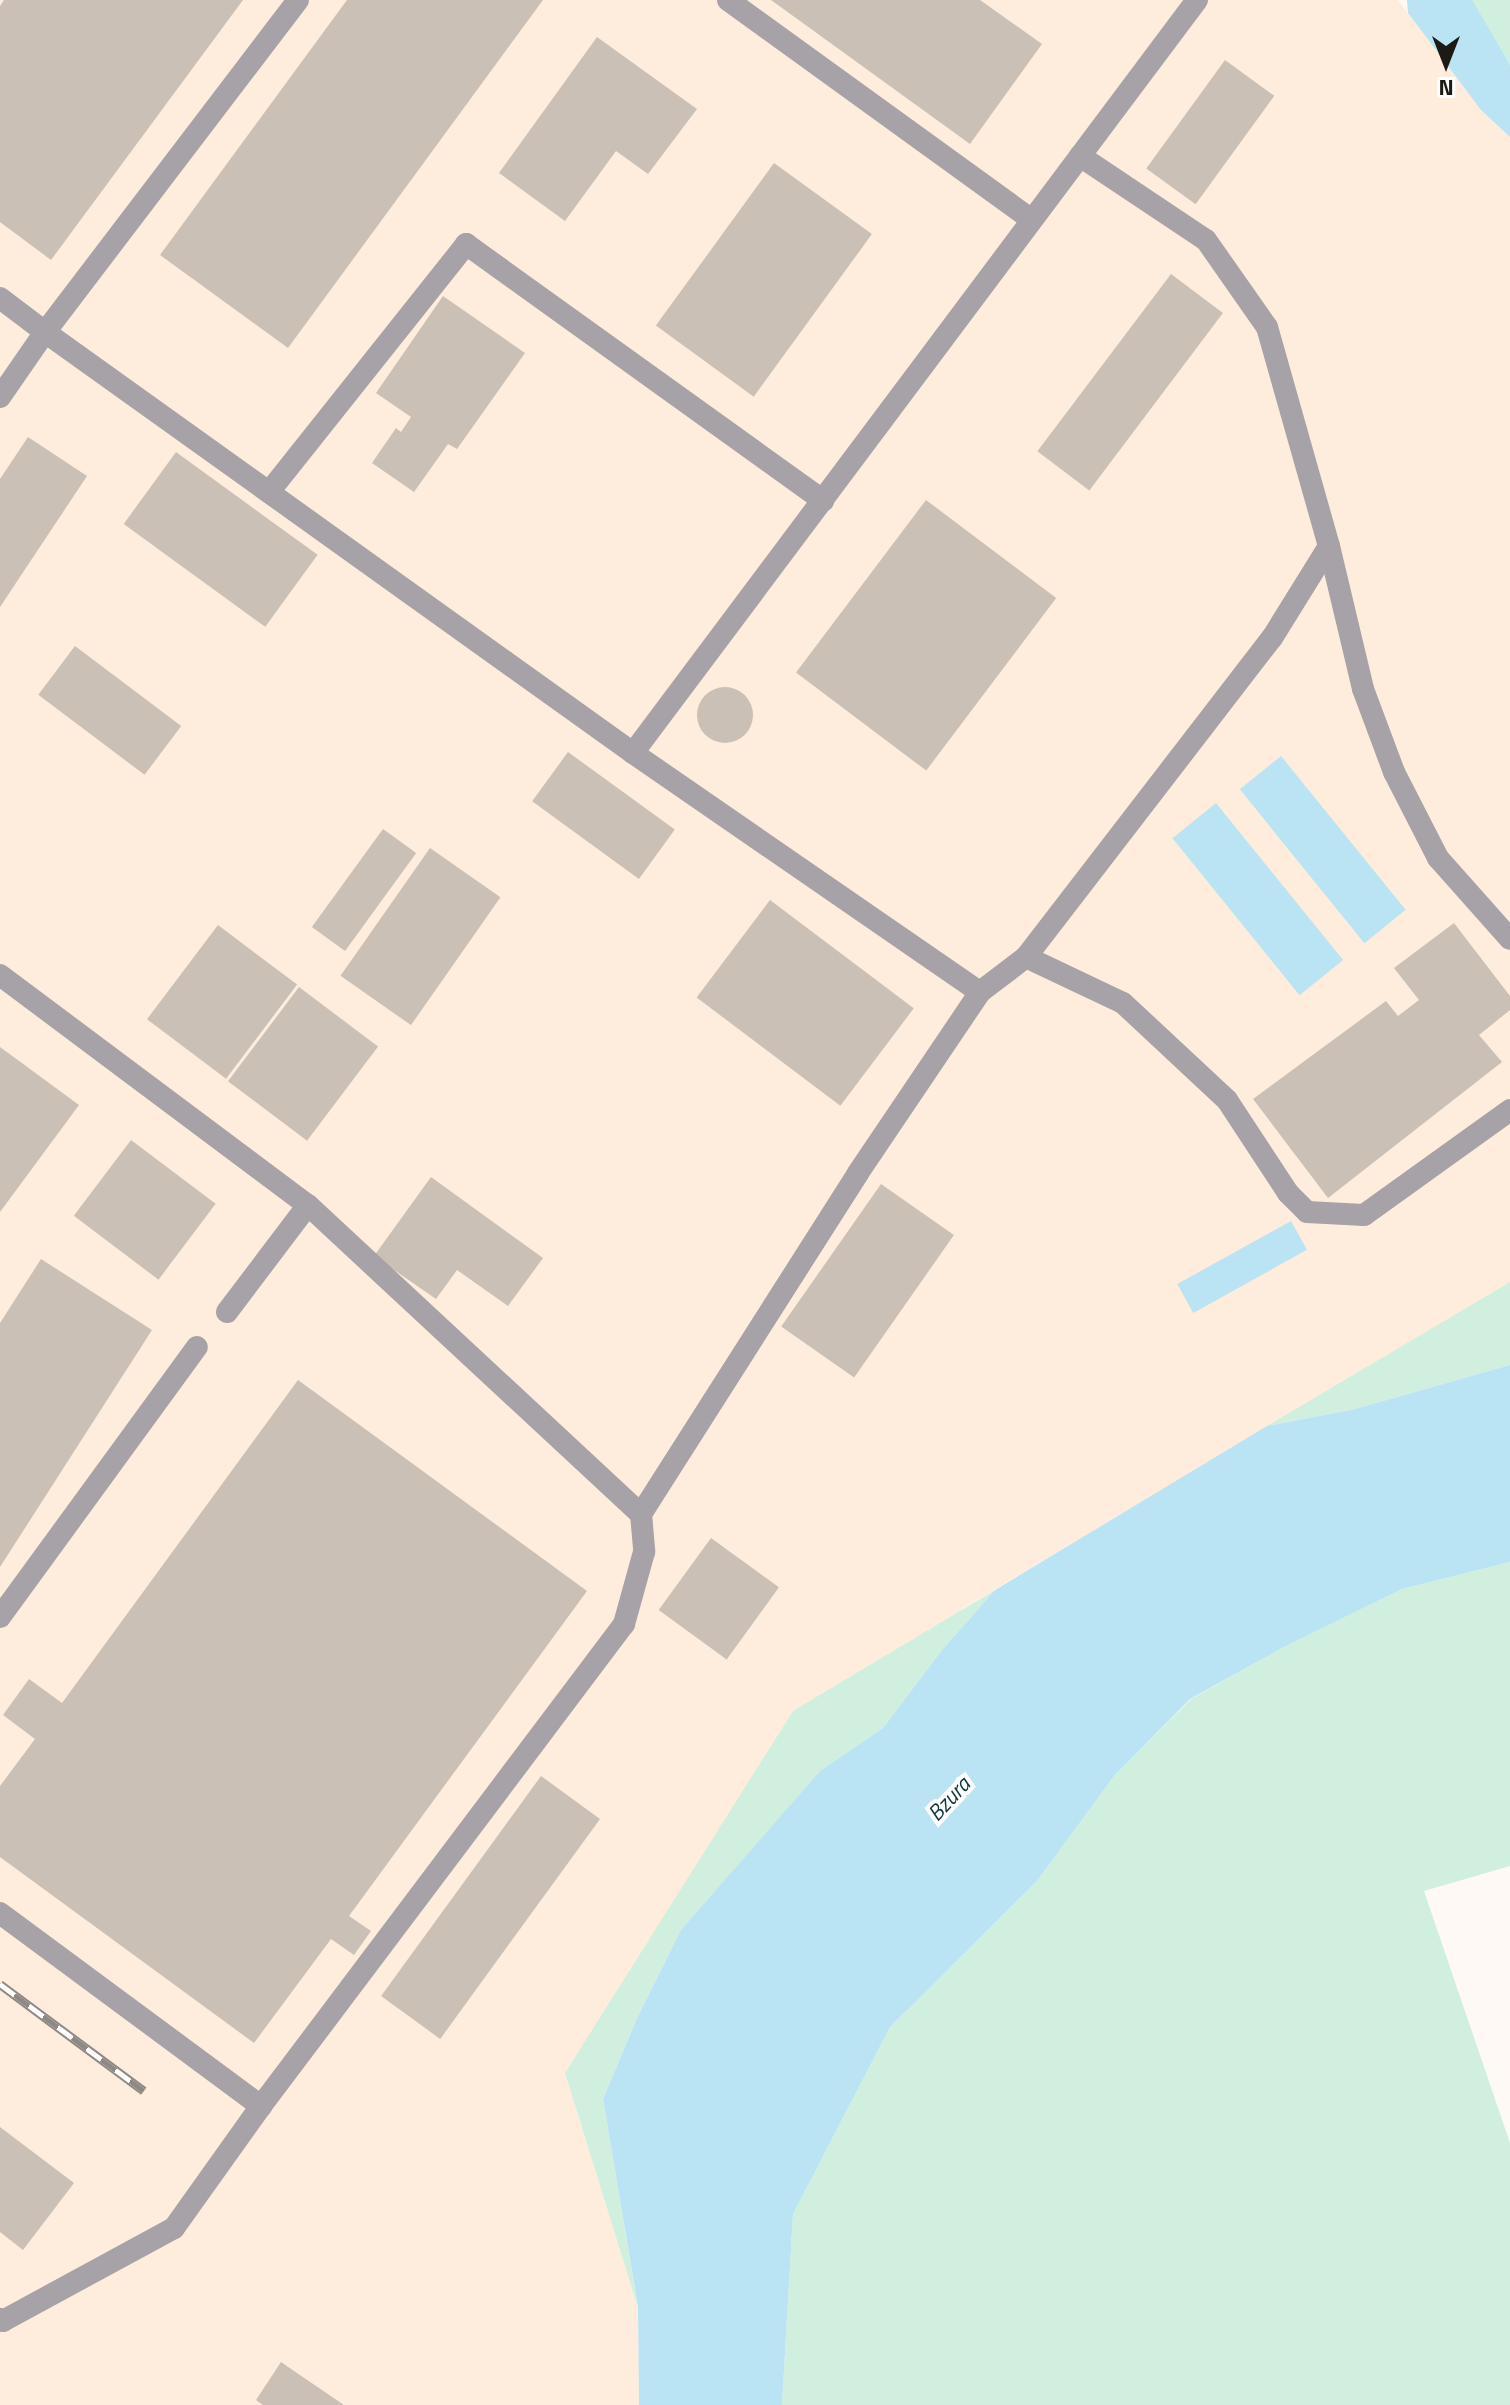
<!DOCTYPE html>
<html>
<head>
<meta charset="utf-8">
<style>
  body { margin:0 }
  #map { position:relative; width:1510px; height:2405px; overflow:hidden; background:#fef9f5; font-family:"Titillium Web",sans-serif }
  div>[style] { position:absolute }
  .built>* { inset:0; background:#feeddc }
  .green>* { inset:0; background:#d0efdf }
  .water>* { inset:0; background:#bae3f3; transform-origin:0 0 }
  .building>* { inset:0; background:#cac0b5; transform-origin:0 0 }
  .round { border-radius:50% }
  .service>* { height:22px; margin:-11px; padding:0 11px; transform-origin:11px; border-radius:11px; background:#a7a2a7 }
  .rail>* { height:9px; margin-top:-4.5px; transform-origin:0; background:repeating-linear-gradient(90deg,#fff 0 18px,#8e8985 0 36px); box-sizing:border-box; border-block:2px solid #8e8985 }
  span { translate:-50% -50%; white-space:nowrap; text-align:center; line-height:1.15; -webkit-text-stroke:8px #fff; paint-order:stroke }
  .water-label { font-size:22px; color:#113642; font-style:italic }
  .north { position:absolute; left:1406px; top:24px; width:80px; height:80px; -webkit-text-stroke:6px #fff; paint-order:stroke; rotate:180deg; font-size:22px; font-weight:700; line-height:32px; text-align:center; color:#1d1915 }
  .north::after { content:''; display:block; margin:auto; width:28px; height:36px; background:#1d1915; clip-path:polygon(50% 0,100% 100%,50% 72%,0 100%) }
</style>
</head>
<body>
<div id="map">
  <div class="built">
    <div style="clip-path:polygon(0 0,1398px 0,1481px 110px,1510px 137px,1510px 1282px,962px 1609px,565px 2073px,638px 2308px,639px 2405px,0 2405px)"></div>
  </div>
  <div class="green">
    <div style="clip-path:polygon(1472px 0,1510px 0,1510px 65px,1472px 4px)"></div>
    <div style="clip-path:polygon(1510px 1282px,1510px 1365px,1355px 1409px,1267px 1426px)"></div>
    <div style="clip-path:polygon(1510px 1562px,1510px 1866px,1424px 1891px,1510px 2143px,1510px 2405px,782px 2405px,793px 2214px,890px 2027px,1037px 1881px,1114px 1776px,1191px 1699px,1284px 1647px,1402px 1589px)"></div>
    <div style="clip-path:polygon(995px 1590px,942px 1650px,883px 1728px,820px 1771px,681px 1930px,638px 2016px,603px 2099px,638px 2308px,565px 2073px,793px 1711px)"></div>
  </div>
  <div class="water">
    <div style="clip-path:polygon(1407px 0,1472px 0,1510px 65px,1510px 137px,1481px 110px,1408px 13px)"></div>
    <div style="left:1281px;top:756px;width:198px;height:53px;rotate:51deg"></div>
    <div style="left:1216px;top:803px;width:202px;height:56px;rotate:51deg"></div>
    <div style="left:1291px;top:1221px;width:33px;height:130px;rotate:61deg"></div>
    <div style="clip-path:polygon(1510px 1365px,1510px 1562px,1402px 1589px,1284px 1647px,1190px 1699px,1114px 1776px,1037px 1881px,890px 2027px,793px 2214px,782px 2405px,639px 2405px,638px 2307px,603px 2099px,638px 2016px,681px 1930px,820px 1771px,883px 1728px,942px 1650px,995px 1590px,1267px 1426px,1355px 1409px)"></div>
  </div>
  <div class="building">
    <div style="clip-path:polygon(4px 0,243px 0,51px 260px,0 222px,0 6px)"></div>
    <div style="clip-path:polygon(347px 0,543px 0,288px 348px,160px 255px)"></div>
    <div style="clip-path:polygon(771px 0,980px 0,1042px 44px,970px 144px)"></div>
    <div style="clip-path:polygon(597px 37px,697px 109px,648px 174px,616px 151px,565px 221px,499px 173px)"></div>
    <div style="left:1225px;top:60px;width:61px;height:134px;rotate:36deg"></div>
    <div style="left:774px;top:163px;width:121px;height:201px;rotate:36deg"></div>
    <div style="left:1171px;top:274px;width:65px;height:222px;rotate:37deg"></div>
    <div style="clip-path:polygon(443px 296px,525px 353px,457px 449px,448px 444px,414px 492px,372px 463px,396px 428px,401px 432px,411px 417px,376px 393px)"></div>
    <div style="clip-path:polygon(28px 437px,87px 476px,0 607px,0 479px)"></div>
    <div style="left:176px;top:452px;width:175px;height:89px;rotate:36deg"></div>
    <div style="left:926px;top:500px;width:163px;height:216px;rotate:37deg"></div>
    <div style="left:75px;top:646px;width:133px;height:61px;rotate:37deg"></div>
    <div class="round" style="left:697px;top:687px;width:56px;height:56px"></div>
    <div style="left:568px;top:752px;width:132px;height:61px;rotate:36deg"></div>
    <div style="left:383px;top:829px;width:41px;height:121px;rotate:36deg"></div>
    <div style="left:430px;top:848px;width:86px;height:156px;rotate:35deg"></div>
    <div style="left:770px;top:900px;width:180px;height:122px;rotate:37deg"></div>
    <div style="clip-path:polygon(1454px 923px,1510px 996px,1510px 1010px,1479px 1035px,1502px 1062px,1328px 1198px,1253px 1099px,1386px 1001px,1398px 1016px,1419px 1000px,1394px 968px)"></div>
    <div style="left:218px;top:925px;width:99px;height:118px;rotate:37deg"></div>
    <div style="left:299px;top:987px;width:99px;height:118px;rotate:37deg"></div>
    <div style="clip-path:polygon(0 1047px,79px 1105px,0 1212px)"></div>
    <div style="left:131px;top:1140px;width:106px;height:95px;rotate:37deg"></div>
    <div style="clip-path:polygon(431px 1177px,543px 1258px,508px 1306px,457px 1270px,436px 1299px,374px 1256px)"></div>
    <div style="left:881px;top:1184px;width:89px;height:174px;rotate:35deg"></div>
    <div style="clip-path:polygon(41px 1259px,152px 1330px,0 1567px,0 1323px)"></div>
    <div style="clip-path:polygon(298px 1380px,587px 1591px,349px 1916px,371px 1931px,354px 1955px,331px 1939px,254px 2043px,0 1857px,0 1786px,35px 1739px,3px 1715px,29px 1679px,62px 1703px)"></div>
    <div style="left:711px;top:1538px;width:84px;height:89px;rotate:36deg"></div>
    <div style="left:541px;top:1776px;width:73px;height:272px;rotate:36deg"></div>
    <div style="clip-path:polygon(0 2127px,74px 2183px,23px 2250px,0 2232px)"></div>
    <div style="clip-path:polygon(281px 2362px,297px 2373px,344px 2405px,263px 2405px,256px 2400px)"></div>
  </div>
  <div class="service">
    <div style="left:298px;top:0;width:417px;rotate:127.3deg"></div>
    <div style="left:45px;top:332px;width:723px;rotate:35.6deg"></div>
    <div style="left:633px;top:753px;width:421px;rotate:34.6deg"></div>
    <div style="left:728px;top:0;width:375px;rotate:35.9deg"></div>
    <div style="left:1080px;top:156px;width:151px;rotate:33.7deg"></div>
    <div style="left:1206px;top:240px;width:106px;rotate:55deg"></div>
    <div style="left:1267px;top:327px;width:228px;rotate:74.2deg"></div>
    <div style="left:1329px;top:546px;width:147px;rotate:76.6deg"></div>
    <div style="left:1363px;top:689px;width:89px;rotate:69.5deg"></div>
    <div style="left:1394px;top:772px;width:97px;rotate:62.9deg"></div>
    <div style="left:1438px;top:858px;width:108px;rotate:48.4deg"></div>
    <div style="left:0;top:298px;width:56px;rotate:37.1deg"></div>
    <div style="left:45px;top:332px;width:79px;rotate:124.7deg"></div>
    <div style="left:269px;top:492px;width:317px;rotate:-51.5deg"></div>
    <div style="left:466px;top:244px;width:440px;rotate:35.7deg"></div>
    <div style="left:633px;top:753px;width:941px;rotate:-53.17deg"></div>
    <div style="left:1026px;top:957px;width:107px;rotate:25.4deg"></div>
    <div style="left:1123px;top:1003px;width:142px;rotate:43deg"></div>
    <div style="left:1227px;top:1100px;width:111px;rotate:56.7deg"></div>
    <div style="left:1288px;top:1193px;width:27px;rotate:45deg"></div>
    <div style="left:1307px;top:1212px;width:57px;rotate:3deg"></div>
    <div style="left:1364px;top:1215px;width:180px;rotate:-35.7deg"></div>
    <div style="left:0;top:975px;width:384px;rotate:36.8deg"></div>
    <div style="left:308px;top:1205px;width:454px;rotate:42.9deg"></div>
    <div style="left:641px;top:1514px;width:38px;rotate:85deg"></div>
    <div style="left:644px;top:1552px;width:75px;rotate:105.5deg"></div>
    <div style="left:624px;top:1624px;width:603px;rotate:126.98deg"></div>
    <div style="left:261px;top:2106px;width:150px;rotate:125.5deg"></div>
    <div style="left:174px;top:2228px;width:195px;rotate:151.5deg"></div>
    <div style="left:3px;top:2321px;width:4px;rotate:-146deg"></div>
    <div style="left:227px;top:1312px;width:134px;rotate:-52.9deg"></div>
    <div style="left:641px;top:1514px;width:404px;rotate:-57.5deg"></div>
    <div style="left:858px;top:1173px;width:218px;rotate:-56deg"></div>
    <div style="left:980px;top:992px;width:58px;rotate:-37.3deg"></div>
    <div style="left:1026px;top:957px;width:403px;rotate:-52.4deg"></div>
    <div style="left:1272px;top:638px;width:108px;rotate:-58.2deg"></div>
    <div style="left:0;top:1617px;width:334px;rotate:-53.9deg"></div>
    <div style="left:0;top:1913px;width:325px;rotate:36.5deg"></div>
  </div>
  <div class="rail">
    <div style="left:0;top:1984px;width:179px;rotate:36.6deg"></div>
  </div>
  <div class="water-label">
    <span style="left:949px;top:1799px;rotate:-47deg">Bzura</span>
  </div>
  <div class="north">N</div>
</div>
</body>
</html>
